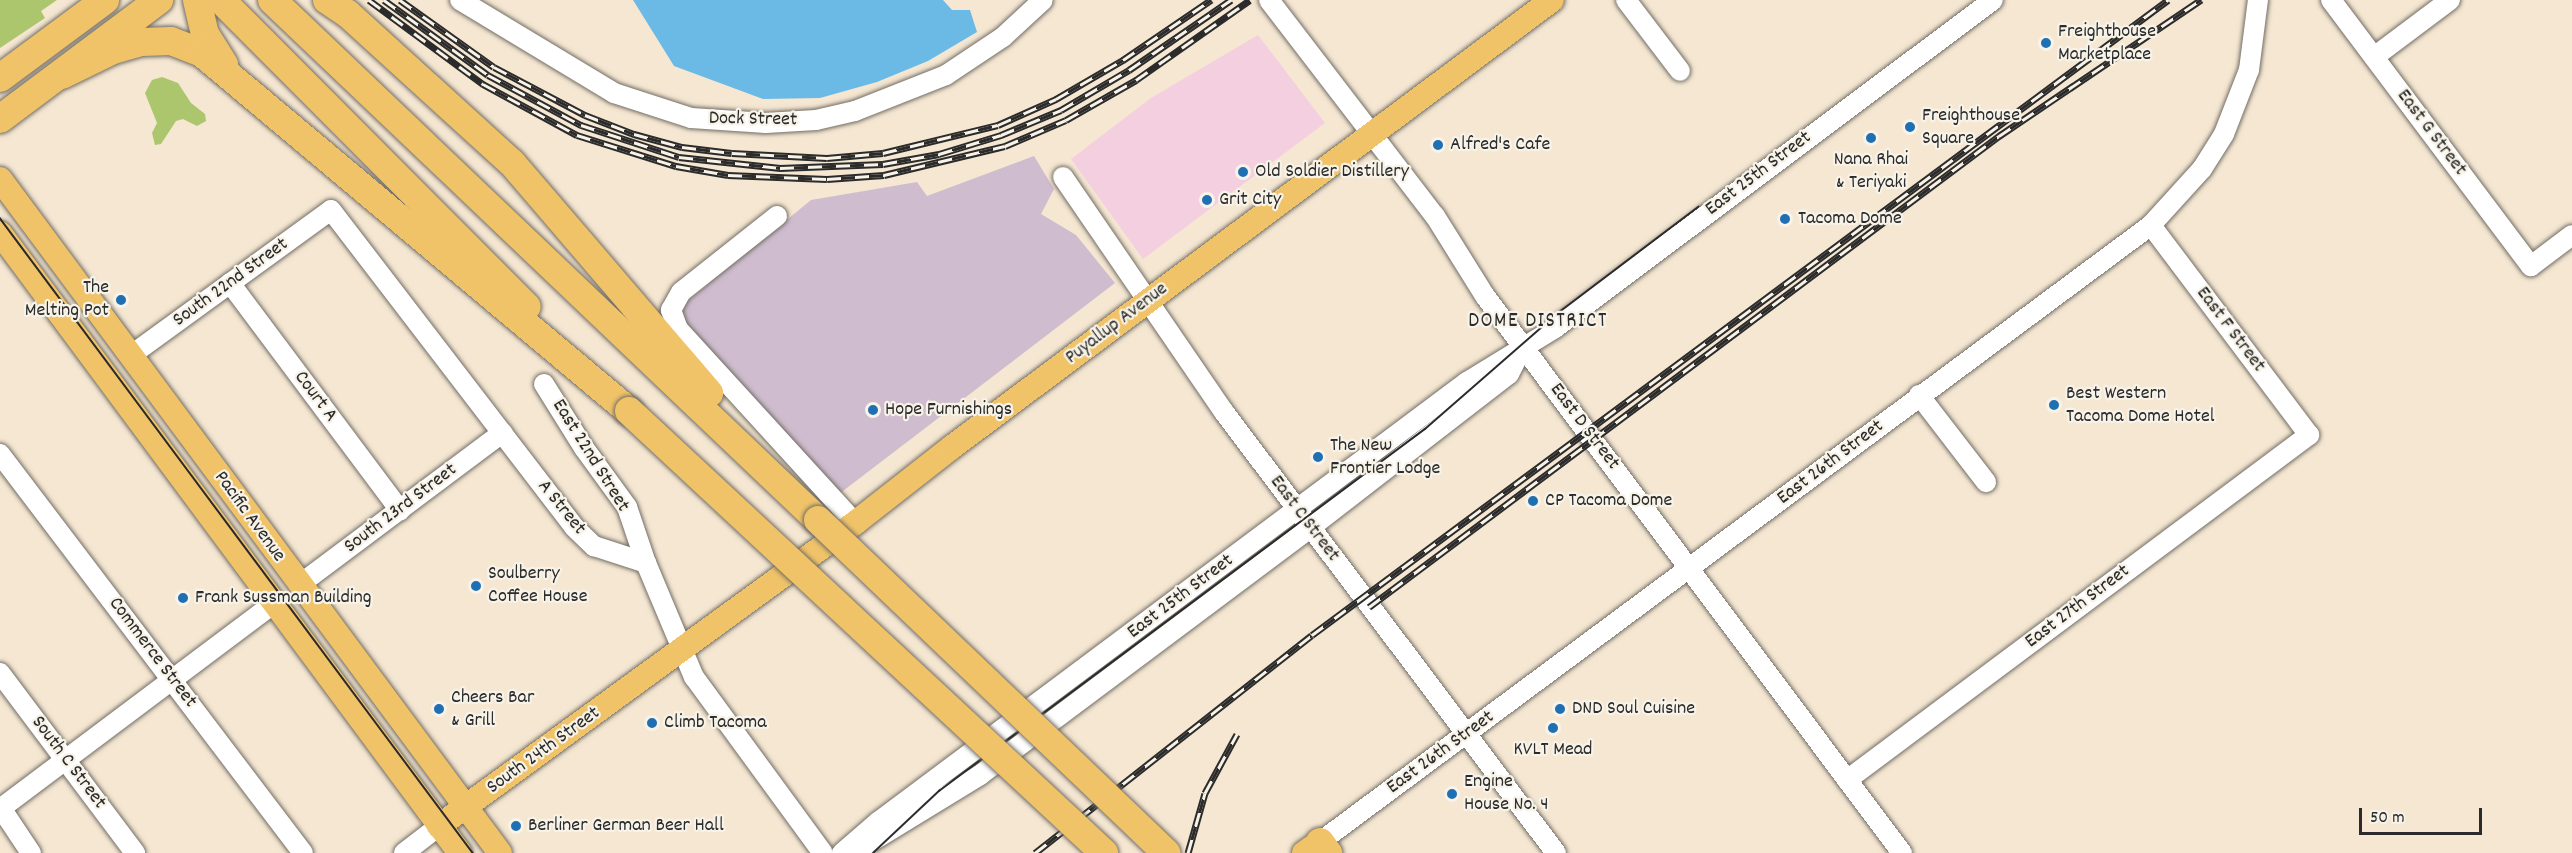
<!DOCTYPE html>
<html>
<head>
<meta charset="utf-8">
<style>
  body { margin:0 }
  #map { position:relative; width:2572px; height:853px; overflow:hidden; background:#f5e7d2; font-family:Dekko,sans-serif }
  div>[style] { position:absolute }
  .built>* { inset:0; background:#f3cfe0 }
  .industrial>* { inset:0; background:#cfbdcf }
  .green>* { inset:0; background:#abc66c }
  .water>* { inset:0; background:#6bbae6 }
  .roads { filter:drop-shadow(0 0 2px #726d65) drop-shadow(0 0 2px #726d65) }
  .minor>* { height:20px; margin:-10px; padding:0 10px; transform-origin:10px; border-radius:10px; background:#fff }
  .major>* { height:24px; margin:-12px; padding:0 12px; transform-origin:12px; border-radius:12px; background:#f1c369 }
  .highway>* { height:28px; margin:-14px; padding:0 14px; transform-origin:14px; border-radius:14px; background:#f1c369 }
  .tram>* { height:1.5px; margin:-0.75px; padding:0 0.75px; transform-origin:0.75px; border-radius:0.75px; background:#2b2b2b }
  .rail>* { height:7px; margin-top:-3.5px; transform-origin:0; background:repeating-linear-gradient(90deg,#f7f3e8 0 14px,#2b2b2b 0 28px); box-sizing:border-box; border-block:2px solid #2b2b2b }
  .bridges { filter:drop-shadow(0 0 2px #726d65) drop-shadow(0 0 2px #726d65) }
  .highway-bridge>* { height:28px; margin:-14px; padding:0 14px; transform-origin:14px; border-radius:14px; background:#f1c369 }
  .dots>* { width:16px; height:16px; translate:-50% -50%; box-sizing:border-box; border:3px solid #f7f3e8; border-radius:50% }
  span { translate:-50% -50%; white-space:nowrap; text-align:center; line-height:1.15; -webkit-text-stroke:4.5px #f7f3e8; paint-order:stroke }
  .poi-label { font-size:20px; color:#2b2b2b }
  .left { translate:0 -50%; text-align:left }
  .right { translate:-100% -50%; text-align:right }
  .street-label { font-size:20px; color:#2b2b2b }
  .neighbourhood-label { font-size:21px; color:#2b2b2b; letter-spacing:1.5px }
  .scale { position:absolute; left:2359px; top:808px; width:123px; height:27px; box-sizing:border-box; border:3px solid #2b2b2b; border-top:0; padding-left:8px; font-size:18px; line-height:21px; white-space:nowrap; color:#2b2b2b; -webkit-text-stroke:4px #f7f3e8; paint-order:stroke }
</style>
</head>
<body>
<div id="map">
  <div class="built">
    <div style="clip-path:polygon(1258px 35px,1325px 123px,1143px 259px,1071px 159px,1151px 98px)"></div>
  </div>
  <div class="industrial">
    <div style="clip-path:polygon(1034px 156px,1054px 189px,1041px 214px,1076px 235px,1115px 283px,839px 494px,682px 319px,684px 304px,811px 200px,917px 182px,927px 196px)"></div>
  </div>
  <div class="green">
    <div style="clip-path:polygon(0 0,57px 0,41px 11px,45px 18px,0 48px)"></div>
    <div style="clip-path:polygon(162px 77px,178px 83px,191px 103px,205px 114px,206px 121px,197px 126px,183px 119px,176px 121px,161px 144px,155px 145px,152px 133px,157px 123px,145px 93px,152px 80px)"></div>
  </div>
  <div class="water">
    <div style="clip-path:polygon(633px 0,943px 0,952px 10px,970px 10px,977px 32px,928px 61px,877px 82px,820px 98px,763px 99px,674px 66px)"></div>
  </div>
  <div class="roads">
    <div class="minor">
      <div style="left:460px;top:0;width:180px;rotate:31.1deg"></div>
      <div style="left:614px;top:93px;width:81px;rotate:18deg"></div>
      <div style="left:691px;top:118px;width:75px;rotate:3.8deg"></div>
      <div style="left:766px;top:123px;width:50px;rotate:-3.4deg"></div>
      <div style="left:816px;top:120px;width:40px;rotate:-13deg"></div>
      <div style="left:855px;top:111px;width:98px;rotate:-21.6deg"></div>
      <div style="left:946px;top:75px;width:69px;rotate:-33.7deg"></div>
      <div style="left:1003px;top:37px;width:54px;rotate:-42.8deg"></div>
      <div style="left:1269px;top:0;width:272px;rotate:52.5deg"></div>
      <div style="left:1435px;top:216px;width:94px;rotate:58deg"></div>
      <div style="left:1485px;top:296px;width:696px;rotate:53.18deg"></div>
      <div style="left:1626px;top:0;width:89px;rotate:52.7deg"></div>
      <div style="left:2331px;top:0;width:333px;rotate:53.1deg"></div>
      <div style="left:2531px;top:266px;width:51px;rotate:-37.1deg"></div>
      <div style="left:2374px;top:57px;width:95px;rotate:-36.9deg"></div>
      <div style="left:1063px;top:177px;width:285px;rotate:55.6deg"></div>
      <div style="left:1224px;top:412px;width:552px;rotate:53.03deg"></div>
      <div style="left:777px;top:216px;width:122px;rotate:141.6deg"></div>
      <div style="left:681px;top:292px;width:21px;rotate:119deg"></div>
      <div style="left:671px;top:310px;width:20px;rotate:70deg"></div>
      <div style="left:678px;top:329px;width:263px;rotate:47.6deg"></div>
      <div style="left:230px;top:283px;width:284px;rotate:53.2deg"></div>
      <div style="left:130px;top:356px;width:248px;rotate:-36deg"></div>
      <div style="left:331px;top:210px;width:399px;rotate:52.5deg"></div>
      <div style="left:574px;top:527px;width:28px;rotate:44deg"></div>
      <div style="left:594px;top:546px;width:55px;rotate:18.1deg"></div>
      <div style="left:646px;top:563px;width:124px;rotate:67.2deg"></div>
      <div style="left:694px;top:677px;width:218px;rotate:53.8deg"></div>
      <div style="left:544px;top:384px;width:75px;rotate:58deg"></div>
      <div style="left:584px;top:448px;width:73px;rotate:53.9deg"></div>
      <div style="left:627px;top:507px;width:59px;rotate:71.3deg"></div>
      <div style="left:1919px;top:395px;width:110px;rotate:52.4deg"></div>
      <div style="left:0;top:454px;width:501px;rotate:52.79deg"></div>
      <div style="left:299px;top:585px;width:254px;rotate:-36.8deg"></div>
      <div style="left:0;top:673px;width:225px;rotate:53.1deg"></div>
      <div style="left:1847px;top:780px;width:577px;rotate:-36.75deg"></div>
      <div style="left:2309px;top:435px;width:263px;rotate:-127deg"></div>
      <div style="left:1px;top:808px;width:54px;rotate:56.3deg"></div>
      <div style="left:0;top:809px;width:341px;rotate:-36.9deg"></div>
      <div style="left:1320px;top:842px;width:1035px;rotate:-36.59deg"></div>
      <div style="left:2151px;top:225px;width:76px;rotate:-47.7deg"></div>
      <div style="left:2202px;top:169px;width:41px;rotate:-57.8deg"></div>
      <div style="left:2224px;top:134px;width:69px;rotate:-68.7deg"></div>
      <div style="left:2249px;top:70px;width:71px;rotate:-82.7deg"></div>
      <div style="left:861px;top:848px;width:140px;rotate:-31.5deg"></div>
      <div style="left:980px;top:775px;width:414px;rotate:-36.8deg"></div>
      <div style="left:1311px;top:527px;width:250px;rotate:-37.7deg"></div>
      <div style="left:1509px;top:374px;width:30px;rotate:-63deg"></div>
      <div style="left:404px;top:853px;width:44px;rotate:-37.6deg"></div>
      <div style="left:842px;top:853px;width:48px;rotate:-40.7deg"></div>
      <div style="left:878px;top:822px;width:735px;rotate:-36.76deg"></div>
      <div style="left:1467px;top:382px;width:103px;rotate:-31.5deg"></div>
      <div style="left:1555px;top:328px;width:547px;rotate:-36.83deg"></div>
    </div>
    <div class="major">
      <div style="left:0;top:179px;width:839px;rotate:53.43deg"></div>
      <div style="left:0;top:233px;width:772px;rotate:53.43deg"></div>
      <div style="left:439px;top:826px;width:515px;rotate:-36.07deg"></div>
      <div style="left:855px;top:523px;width:123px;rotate:-38.1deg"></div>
      <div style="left:952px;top:447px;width:748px;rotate:-36.69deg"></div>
      <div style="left:1304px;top:853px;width:19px;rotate:-35deg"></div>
    </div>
    <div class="highway">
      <div style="left:197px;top:0;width:35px;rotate:77deg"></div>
      <div style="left:205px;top:34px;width:36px;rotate:58deg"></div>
      <div style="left:221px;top:0;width:433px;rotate:45.1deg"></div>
      <div style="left:272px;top:0;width:754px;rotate:43.6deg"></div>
      <div style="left:327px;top:0;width:25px;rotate:34deg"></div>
      <div style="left:348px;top:14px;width:222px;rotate:42.3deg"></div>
      <div style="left:512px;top:163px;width:303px;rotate:49.4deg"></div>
      <div style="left:62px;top:75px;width:57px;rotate:-26.1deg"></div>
      <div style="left:113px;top:50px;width:29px;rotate:-16deg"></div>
      <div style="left:141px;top:42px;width:30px;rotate:-2deg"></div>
      <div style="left:171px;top:41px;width:33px;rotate:21deg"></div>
      <div style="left:202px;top:53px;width:557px;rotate:39.98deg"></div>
      <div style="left:0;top:78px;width:131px;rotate:-36.6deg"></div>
      <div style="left:0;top:119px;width:199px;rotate:-36.8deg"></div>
      <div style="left:1320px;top:842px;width:14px;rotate:54deg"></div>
    </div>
  </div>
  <div class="tram">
    <div style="left:0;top:218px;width:792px;rotate:53.32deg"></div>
    <div style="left:873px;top:853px;width:91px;rotate:-43.2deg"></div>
    <div style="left:939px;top:791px;width:606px;rotate:-36.68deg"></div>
    <div style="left:1425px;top:429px;width:176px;rotate:-41.1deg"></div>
    <div style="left:1558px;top:313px;width:176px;rotate:-37.1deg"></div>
  </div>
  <div class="rail">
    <div style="left:369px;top:0;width:142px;rotate:36.4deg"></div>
    <div style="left:483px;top:84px;width:107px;rotate:28.5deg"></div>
    <div style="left:577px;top:135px;width:104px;rotate:17.4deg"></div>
    <div style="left:676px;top:166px;width:53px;rotate:9.8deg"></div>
    <div style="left:728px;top:175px;width:99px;rotate:2.3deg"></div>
    <div style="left:827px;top:179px;width:57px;rotate:-4deg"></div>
    <div style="left:884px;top:175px;width:124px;rotate:-13.5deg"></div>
    <div style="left:1005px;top:146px;width:66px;rotate:-23.1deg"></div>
    <div style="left:1066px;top:120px;width:81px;rotate:-29.7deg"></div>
    <div style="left:1136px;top:80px;width:139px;rotate:-35.1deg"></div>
    <div style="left:384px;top:0;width:128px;rotate:35.8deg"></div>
    <div style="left:488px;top:75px;width:106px;rotate:28.3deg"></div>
    <div style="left:581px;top:125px;width:103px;rotate:18.1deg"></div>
    <div style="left:679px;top:157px;width:102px;rotate:6.2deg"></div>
    <div style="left:780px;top:168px;width:103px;rotate:-2.2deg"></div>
    <div style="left:883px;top:164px;width:57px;rotate:-10.1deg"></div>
    <div style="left:939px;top:154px;width:65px;rotate:-17deg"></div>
    <div style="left:1001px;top:135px;width:65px;rotate:-22.6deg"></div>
    <div style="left:1061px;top:110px;width:79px;rotate:-30.5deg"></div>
    <div style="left:1129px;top:70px;width:124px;rotate:-34.5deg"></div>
    <div style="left:400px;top:0;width:115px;rotate:35.5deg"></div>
    <div style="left:494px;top:67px;width:103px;rotate:27.8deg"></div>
    <div style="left:585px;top:115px;width:53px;rotate:21.2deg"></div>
    <div style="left:634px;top:134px;width:50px;rotate:15.2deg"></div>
    <div style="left:682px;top:147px;width:50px;rotate:6.8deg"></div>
    <div style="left:732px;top:153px;width:95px;rotate:3deg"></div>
    <div style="left:827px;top:158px;width:56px;rotate:-5.1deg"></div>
    <div style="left:883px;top:153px;width:118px;rotate:-13.7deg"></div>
    <div style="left:998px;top:125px;width:64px;rotate:-24.1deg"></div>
    <div style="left:1056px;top:99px;width:78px;rotate:-30.2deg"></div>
    <div style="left:1123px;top:60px;width:107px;rotate:-34.3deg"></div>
    <div style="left:1369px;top:607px;width:787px;rotate:-36.78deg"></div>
    <div style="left:1999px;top:136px;width:244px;rotate:-34deg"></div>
    <div style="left:1035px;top:853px;width:352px;rotate:-38.2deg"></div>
    <div style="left:1312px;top:635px;width:1066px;rotate:-36.57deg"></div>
    <div style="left:1188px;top:853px;width:62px;rotate:-74.2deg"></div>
    <div style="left:1205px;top:793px;width:67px;rotate:-61.5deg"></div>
  </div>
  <div class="bridges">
    <div class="highway-bridge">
      <div style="left:629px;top:411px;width:649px;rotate:42.94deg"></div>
      <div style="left:818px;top:520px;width:482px;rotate:43.7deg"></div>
    </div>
  </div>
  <div class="dots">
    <div style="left:2046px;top:43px;background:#1f6fb2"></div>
    <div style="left:1910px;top:127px;background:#1f6fb2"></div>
    <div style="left:1871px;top:138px;background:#1f6fb2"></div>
    <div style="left:1438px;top:145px;background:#1f6fb2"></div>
    <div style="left:1243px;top:172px;background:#1f6fb2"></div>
    <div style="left:1207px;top:200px;background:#1f6fb2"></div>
    <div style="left:1785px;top:219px;background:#1f6fb2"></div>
    <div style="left:121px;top:300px;background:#1f6fb2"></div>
    <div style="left:2054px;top:405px;background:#1f6fb2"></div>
    <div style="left:873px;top:410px;background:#1f6fb2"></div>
    <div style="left:1318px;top:457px;background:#1f6fb2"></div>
    <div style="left:1533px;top:501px;background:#1f6fb2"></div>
    <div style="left:476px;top:586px;background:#1f6fb2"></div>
    <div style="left:183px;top:598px;background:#1f6fb2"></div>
    <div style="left:439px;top:709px;background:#1f6fb2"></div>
    <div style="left:1560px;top:709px;background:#1f6fb2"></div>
    <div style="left:652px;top:723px;background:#1f6fb2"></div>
    <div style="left:1553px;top:728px;background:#1f6fb2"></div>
    <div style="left:1452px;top:794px;background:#1f6fb2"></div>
    <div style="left:516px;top:826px;background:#1f6fb2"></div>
  </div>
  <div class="poi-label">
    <span class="left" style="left:2058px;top:44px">Freighthouse<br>Marketplace</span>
    <span class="left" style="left:1922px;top:128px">Freighthouse<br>Square</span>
    <span class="left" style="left:1450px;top:145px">Alfred's Cafe</span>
    <span style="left:1871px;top:172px">Nana Rhai<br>&amp; Teriyaki</span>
    <span class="left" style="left:1255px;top:172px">Old Soldier Distillery</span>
    <span class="left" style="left:1219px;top:200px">Grit City</span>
    <span class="left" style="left:1798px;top:219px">Tacoma Dome</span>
    <span class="right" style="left:109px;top:300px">The<br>Melting Pot</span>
    <span class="left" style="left:2066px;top:406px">Best Western<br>Tacoma Dome Hotel</span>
    <span class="left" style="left:885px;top:410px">Hope Furnishings</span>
    <span class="left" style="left:1330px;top:458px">The New<br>Frontier Lodge</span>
    <span class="left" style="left:1545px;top:501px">CP Tacoma Dome</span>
    <span class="left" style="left:488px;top:586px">Soulberry<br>Coffee House</span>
    <span class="left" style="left:195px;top:598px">Frank Sussman Building</span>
    <span class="left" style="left:451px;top:710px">Cheers Bar<br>&amp; Grill</span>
    <span class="left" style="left:1572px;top:709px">DND Soul Cuisine</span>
    <span class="left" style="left:664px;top:723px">Climb Tacoma</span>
    <span style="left:1553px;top:750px">KVLT Mead</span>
    <span class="left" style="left:1464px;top:794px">Engine<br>House No. 4</span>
    <span class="left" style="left:528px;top:826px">Berliner German Beer Hall</span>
  </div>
  <div class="street-label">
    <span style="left:753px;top:120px;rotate:1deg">Dock Street</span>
    <span style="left:2431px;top:133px;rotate:53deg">East G Street</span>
    <span style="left:1759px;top:174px;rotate:-37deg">East 25th Street</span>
    <span style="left:231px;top:283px;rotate:-36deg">South 22nd Street</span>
    <span style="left:1117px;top:324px;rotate:-37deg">Puyallup Avenue</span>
    <span style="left:2230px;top:330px;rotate:53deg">East F Street</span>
    <span style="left:315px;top:397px;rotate:53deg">Court A</span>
    <span style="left:1584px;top:427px;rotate:53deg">East D Street</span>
    <span style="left:590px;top:456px;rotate:58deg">East 22nd Street</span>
    <span style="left:1831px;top:463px;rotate:-37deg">East 26th Street</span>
    <span style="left:561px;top:508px;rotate:51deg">A Street</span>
    <span style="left:401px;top:509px;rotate:-37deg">South 23rd Street</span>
    <span style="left:249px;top:517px;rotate:54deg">Pacific Avenue</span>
    <span style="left:1304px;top:519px;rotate:53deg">East C Street</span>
    <span style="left:1181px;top:597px;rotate:-37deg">East 25th Street</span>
    <span style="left:2078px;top:607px;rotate:-37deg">East 27th Street</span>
    <span style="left:152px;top:653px;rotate:53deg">Commerce Street</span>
    <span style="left:544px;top:751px;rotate:-36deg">South 24th Street</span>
    <span style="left:1441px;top:753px;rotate:-36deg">East 26th Street</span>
    <span style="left:68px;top:763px;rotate:53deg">South C Street</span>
  </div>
  <div class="neighbourhood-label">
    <span style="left:1538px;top:322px">DOME DISTRICT</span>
  </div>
  <div class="scale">50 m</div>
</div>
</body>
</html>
